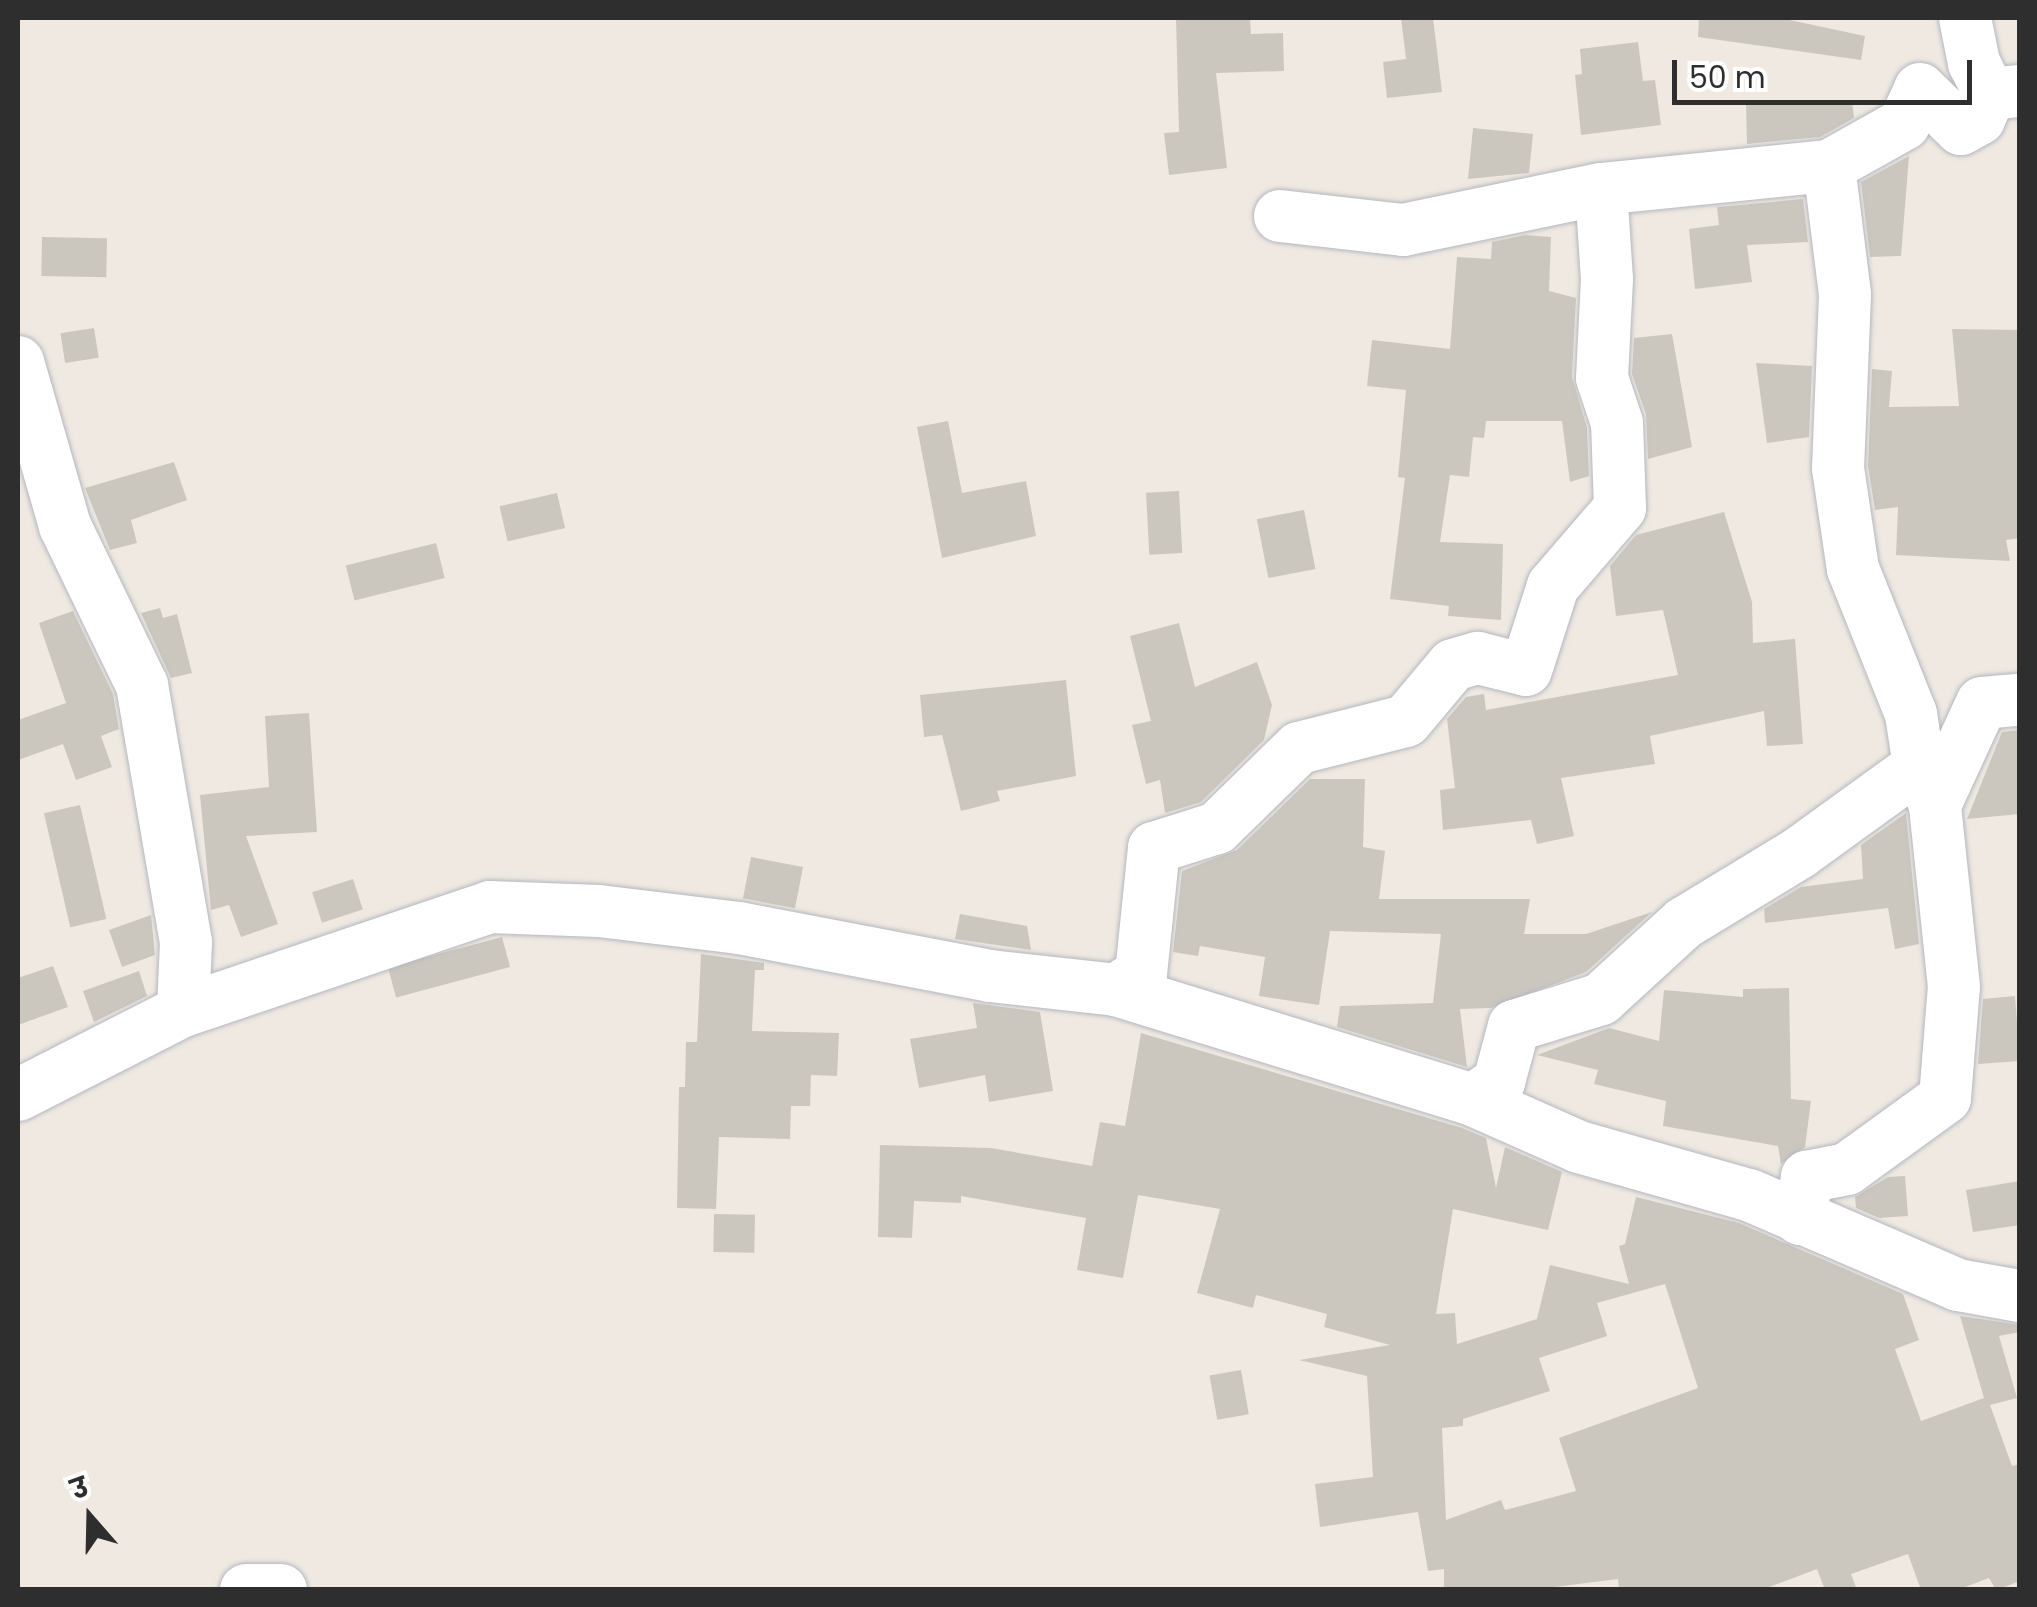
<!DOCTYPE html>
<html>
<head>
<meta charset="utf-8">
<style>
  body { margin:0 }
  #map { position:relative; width:2037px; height:1607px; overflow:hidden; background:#efe9e1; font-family:Poppins,"Noto Sans Devanagari",sans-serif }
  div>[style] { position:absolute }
  .building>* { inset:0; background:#cbc7bf; transform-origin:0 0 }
  .roads { filter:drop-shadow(0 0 2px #b4b7c1) drop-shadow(0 0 2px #b4b7c1) }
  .minor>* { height:52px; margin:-26px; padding:0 26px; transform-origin:26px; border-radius:26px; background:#fff }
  span { translate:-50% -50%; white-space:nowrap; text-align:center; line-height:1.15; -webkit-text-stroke:10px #fff; paint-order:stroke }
  .frame { position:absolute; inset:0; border:20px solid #2e2e2e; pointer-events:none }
  .north { position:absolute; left:40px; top:1467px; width:100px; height:100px; -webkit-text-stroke:8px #fff; paint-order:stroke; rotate:340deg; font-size:28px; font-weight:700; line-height:40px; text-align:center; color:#2e2e2e }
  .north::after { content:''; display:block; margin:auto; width:35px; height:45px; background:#2e2e2e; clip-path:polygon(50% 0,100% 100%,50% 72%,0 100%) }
  .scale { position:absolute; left:1672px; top:60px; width:300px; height:45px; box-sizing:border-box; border:5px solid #2e2e2e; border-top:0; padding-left:12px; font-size:30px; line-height:35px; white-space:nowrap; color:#2e2e2e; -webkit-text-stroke:8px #fff; paint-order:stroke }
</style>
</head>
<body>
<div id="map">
  <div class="building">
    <div style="clip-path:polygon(1176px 18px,1250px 18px,1251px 34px,1283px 33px,1284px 71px,1216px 73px,1227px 168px,1169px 175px,1164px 133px,1179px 132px)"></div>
    <div style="clip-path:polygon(1401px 18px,1433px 18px,1442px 92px,1387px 98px,1383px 62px,1406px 59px)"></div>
    <div style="clip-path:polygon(1699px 18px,1780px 18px,1865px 36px,1861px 60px,1698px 37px)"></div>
    <div style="clip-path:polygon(1638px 42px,1643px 81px,1655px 80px,1661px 125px,1581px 135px,1575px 75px,1582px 74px,1580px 49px)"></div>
    <div style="clip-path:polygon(1746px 101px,1852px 101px,1854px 118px,1820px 137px,1747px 144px)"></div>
    <div style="clip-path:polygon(1473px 128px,1533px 134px,1529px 173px,1468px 179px)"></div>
    <div style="clip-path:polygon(1909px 156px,1901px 256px,1870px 257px,1861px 182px)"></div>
    <div style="clip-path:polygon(1803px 199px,1808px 242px,1747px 245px,1752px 282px,1695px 289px,1689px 229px,1719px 225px,1717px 207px)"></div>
    <div style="clip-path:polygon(1525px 235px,1551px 237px,1549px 291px,1576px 298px,1572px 377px,1587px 428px,1589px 476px,1570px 482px,1562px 421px,1486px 421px,1484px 438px,1473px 437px,1469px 477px,1450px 475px,1440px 542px,1503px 544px,1501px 620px,1448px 616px,1449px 606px,1390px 599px,1405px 478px,1398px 477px,1406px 390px,1367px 386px,1372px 340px,1450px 349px,1457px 257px,1491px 259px,1492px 242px)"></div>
    <div style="left:42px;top:237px;width:65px;height:39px;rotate:1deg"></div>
    <div style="left:94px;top:328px;width:30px;height:34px;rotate:81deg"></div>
    <div style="clip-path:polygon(1952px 329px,2020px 330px,2020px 538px,2006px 540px,2010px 561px,1896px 555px,1898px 507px,1875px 510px,1868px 466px,1872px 369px,1892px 371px,1889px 407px,1959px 406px)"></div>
    <div style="clip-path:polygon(1672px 334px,1692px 447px,1648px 459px,1646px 414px,1632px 374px,1634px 338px)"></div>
    <div style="clip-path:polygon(1756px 363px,1812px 366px,1809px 437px,1767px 443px)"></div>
    <div style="clip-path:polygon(948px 421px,962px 493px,1026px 481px,1036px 536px,942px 558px,917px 427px)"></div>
    <div style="clip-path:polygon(174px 462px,187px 500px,131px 520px,137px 543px,110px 550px,85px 488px)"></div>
    <div style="left:1179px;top:491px;width:62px;height:33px;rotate:87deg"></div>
    <div style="left:557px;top:493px;width:36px;height:59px;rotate:77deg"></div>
    <div style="left:1304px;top:510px;width:60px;height:48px;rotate:79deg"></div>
    <div style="clip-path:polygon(1724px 512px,1752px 602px,1753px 643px,1795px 639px,1803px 744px,1767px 746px,1764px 711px,1650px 736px,1655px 764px,1561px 778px,1574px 836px,1537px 844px,1531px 820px,1443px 830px,1440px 790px,1455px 788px,1447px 719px,1466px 697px,1484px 694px,1486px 710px,1678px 675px,1663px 610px,1616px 616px,1610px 566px,1636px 535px)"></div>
    <div style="left:436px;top:543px;width:36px;height:93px;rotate:76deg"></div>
    <div style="clip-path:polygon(160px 608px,163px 618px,177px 614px,192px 673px,171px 678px,141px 613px)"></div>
    <div style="clip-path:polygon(73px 611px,113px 694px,119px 729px,101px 736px,112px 767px,76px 780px,63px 744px,18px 760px,18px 720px,66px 703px,39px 623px)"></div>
    <div style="clip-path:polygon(1179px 623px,1195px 687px,1257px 662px,1272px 705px,1264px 740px,1201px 802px,1165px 813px,1160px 780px,1146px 784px,1132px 725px,1151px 721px,1130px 636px)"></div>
    <div style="clip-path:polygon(1066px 680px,1076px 776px,997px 791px,1000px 801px,961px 811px,942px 735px,924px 737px,920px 695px)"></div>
    <div style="clip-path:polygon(309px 713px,317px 832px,246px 836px,278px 924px,241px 937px,229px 905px,211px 910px,200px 795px,269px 787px,265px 716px)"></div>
    <div style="clip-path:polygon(2020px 730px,2020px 814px,1967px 819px,2002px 732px)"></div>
    <div style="clip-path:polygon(1310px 779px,1365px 779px,1363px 847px,1385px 851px,1379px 899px,1530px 899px,1524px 934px,1586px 934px,1652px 912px,1586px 972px,1491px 1008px,1460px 1009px,1467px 1067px,1337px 1027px,1340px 1006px,1433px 1003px,1441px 934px,1330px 931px,1319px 1005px,1259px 996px,1265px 957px,1200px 946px,1198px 956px,1173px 952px,1182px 871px,1237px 850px)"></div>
    <div style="left:80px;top:805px;width:117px;height:37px;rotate:77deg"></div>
    <div style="clip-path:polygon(1906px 813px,1919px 944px,1895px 949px,1888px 908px,1765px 923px,1764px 909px,1801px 887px,1863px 879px,1861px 845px)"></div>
    <div style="left:751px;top:857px;width:53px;height:42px;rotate:11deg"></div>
    <div style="left:353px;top:879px;width:32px;height:43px;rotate:72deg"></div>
    <div style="clip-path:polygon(960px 914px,1027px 926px,1031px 950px,955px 939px)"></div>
    <div style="clip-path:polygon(151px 915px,155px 955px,122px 967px,109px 930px)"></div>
    <div style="left:502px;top:937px;width:31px;height:118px;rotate:75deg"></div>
    <div style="clip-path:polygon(701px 954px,764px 963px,764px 970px,755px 970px,752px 1031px,839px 1033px,837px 1076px,811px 1075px,810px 1106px,791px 1106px,790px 1139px,719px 1137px,716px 1209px,677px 1208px,679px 1087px,685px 1087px,686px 1042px,697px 1042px)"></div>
    <div style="clip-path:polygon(53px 966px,68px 1007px,18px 1025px,18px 978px)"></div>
    <div style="clip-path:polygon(139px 971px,147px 996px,94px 1022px,83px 991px)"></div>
    <div style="clip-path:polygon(1789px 988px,1791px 1099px,1811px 1101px,1805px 1147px,1781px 1164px,1778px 1146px,1663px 1126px,1666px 1101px,1594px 1084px,1598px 1070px,1537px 1055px,1609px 1028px,1659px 1041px,1664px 990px,1743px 997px,1743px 989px)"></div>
    <div style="clip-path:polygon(2015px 996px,2020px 1061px,1978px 1064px,1983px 999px)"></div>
    <div style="clip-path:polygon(973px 1003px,1040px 1012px,1053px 1091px,989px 1102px,985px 1075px,919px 1088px,910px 1039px,977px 1028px)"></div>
    <div style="clip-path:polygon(evenodd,1141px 1033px,1462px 1128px,1486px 1138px,1496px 1188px,1505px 1147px,1562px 1172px,1548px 1230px,1453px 1209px,1436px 1314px,1455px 1313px,1457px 1344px,1537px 1319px,1550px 1265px,1629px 1284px,1619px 1246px,1625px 1244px,1636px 1197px,1739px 1223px,1903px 1294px,1919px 1340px,1895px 1349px,1921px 1421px,1984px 1398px,1960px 1316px,2020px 1325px,2020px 1332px,1999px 1336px,2017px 1398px,1990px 1405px,2012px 1466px,2020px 1464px,2020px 1581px,1996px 1590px,1989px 1578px,1957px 1590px,1921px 1590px,1908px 1554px,1851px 1574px,1857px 1590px,1825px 1590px,1817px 1569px,1761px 1590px,1619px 1590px,1618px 1579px,1531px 1590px,1444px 1590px,1444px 1569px,1428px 1571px,1418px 1512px,1320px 1527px,1315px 1484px,1373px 1477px,1367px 1376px,1299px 1360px,1390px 1345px,1324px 1327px,1327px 1314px,1256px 1295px,1253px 1308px,1197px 1293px,1220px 1209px,1138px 1195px,1123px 1278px,1077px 1270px,1086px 1218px,961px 1196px,961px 1203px,914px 1201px,912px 1238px,878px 1237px,880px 1145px,991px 1148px,1092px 1166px,1100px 1122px,1125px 1126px,1141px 1033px,1665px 1284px,1698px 1388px,1559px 1438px,1576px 1491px,1505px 1510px,1501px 1500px,1446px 1520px,1442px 1428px,1463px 1426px,1463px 1419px,1550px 1391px,1539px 1358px,1607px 1336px,1597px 1303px,1665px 1284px)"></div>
    <div style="clip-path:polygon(1905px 1176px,1908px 1216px,1879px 1218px,1856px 1208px,1855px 1197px,1888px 1177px)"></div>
    <div style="clip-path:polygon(2020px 1181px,2020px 1225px,1973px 1232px,1966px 1190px)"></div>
    <div style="left:714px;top:1214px;width:41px;height:38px;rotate:1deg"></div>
    <div style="left:1241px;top:1370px;width:45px;height:32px;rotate:80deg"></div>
  </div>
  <div class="roads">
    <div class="minor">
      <div style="left:1965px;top:18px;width:46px;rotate:78.7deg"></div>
      <div style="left:1974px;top:63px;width:35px;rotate:63deg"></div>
      <div style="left:1829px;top:166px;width:130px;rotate:82.9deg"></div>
      <div style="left:1845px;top:295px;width:173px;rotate:92.3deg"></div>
      <div style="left:1838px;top:468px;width:102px;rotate:81.6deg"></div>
      <div style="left:1853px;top:569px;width:156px;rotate:68.2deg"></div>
      <div style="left:1911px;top:714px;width:53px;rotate:81.3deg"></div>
      <div style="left:1280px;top:216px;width:124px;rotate:6.5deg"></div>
      <div style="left:1403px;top:230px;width:202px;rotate:-11.7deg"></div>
      <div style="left:1601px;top:189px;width:229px;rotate:-5.8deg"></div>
      <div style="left:1829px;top:166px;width:86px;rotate:-29.2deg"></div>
      <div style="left:1904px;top:124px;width:38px;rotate:-65deg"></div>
      <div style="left:1920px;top:89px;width:57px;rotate:44.3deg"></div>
      <div style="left:1961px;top:129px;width:21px;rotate:-29deg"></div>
      <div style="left:1979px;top:119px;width:27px;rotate:-66deg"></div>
      <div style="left:1990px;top:94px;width:30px;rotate:-6deg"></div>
      <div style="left:18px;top:362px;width:171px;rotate:74deg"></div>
      <div style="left:65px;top:526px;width:177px;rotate:64.2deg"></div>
      <div style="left:142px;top:685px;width:261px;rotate:80.3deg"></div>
      <div style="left:186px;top:942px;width:69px;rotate:92.5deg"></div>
      <div style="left:1116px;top:990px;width:30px;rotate:-33deg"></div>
      <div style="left:1141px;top:974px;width:127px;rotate:-84.1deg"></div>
      <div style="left:1154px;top:848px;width:66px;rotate:-17.6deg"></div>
      <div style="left:1217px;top:828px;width:115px;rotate:-44.3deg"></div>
      <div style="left:1299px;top:748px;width:110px;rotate:-14.2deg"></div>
      <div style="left:1406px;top:721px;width:73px;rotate:-50deg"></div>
      <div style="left:1453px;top:665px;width:26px;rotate:-16deg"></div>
      <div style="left:1478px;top:658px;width:49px;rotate:14deg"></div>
      <div style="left:1526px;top:670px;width:88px;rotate:-72.2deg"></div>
      <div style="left:1553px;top:586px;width:103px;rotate:-49.3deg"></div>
      <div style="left:1620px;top:508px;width:85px;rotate:-92deg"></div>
      <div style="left:1617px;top:423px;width:47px;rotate:-108.4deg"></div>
      <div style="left:1602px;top:378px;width:99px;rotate:-87.1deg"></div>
      <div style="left:1607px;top:279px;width:90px;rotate:-93.8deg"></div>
      <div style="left:18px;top:1095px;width:185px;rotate:-27deg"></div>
      <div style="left:183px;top:1011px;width:324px;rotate:-18.7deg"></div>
      <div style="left:490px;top:907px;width:109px;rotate:2.1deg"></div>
      <div style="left:599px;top:911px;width:141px;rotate:6.9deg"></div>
      <div style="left:739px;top:928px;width:256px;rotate:10.8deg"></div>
      <div style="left:990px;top:976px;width:127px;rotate:6.3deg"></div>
      <div style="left:1116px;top:990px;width:374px;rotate:17.1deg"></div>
      <div style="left:1473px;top:1100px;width:116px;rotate:23.9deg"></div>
      <div style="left:1579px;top:1147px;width:177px;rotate:15.8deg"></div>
      <div style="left:1749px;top:1195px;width:228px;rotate:23.3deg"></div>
      <div style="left:1958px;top:1285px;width:63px;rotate:10.1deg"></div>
      <div style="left:1473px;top:1100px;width:32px;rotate:-35deg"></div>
      <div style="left:1499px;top:1082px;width:58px;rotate:-75deg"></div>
      <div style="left:1514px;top:1026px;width:91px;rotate:-17.2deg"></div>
      <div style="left:1601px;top:999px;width:113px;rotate:-42.5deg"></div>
      <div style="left:1684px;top:923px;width:135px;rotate:-31.3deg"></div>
      <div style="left:1799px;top:853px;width:148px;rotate:-35.9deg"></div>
      <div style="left:1919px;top:766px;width:42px;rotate:67.7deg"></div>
      <div style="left:1935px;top:805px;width:112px;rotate:-65.3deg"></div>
      <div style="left:1982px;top:703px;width:38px;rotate:-5deg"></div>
      <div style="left:1800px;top:1219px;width:43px;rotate:-80.5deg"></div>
      <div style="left:1807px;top:1177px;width:41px;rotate:-11.3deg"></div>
      <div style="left:1847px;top:1169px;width:121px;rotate:-35.9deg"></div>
      <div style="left:1945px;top:1098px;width:111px;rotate:-85.4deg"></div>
      <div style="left:1954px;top:987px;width:183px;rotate:-96deg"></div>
      <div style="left:246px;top:1590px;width:35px"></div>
    </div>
  </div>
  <div class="frame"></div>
  <div class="north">उ</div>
  <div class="scale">50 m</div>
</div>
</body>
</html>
